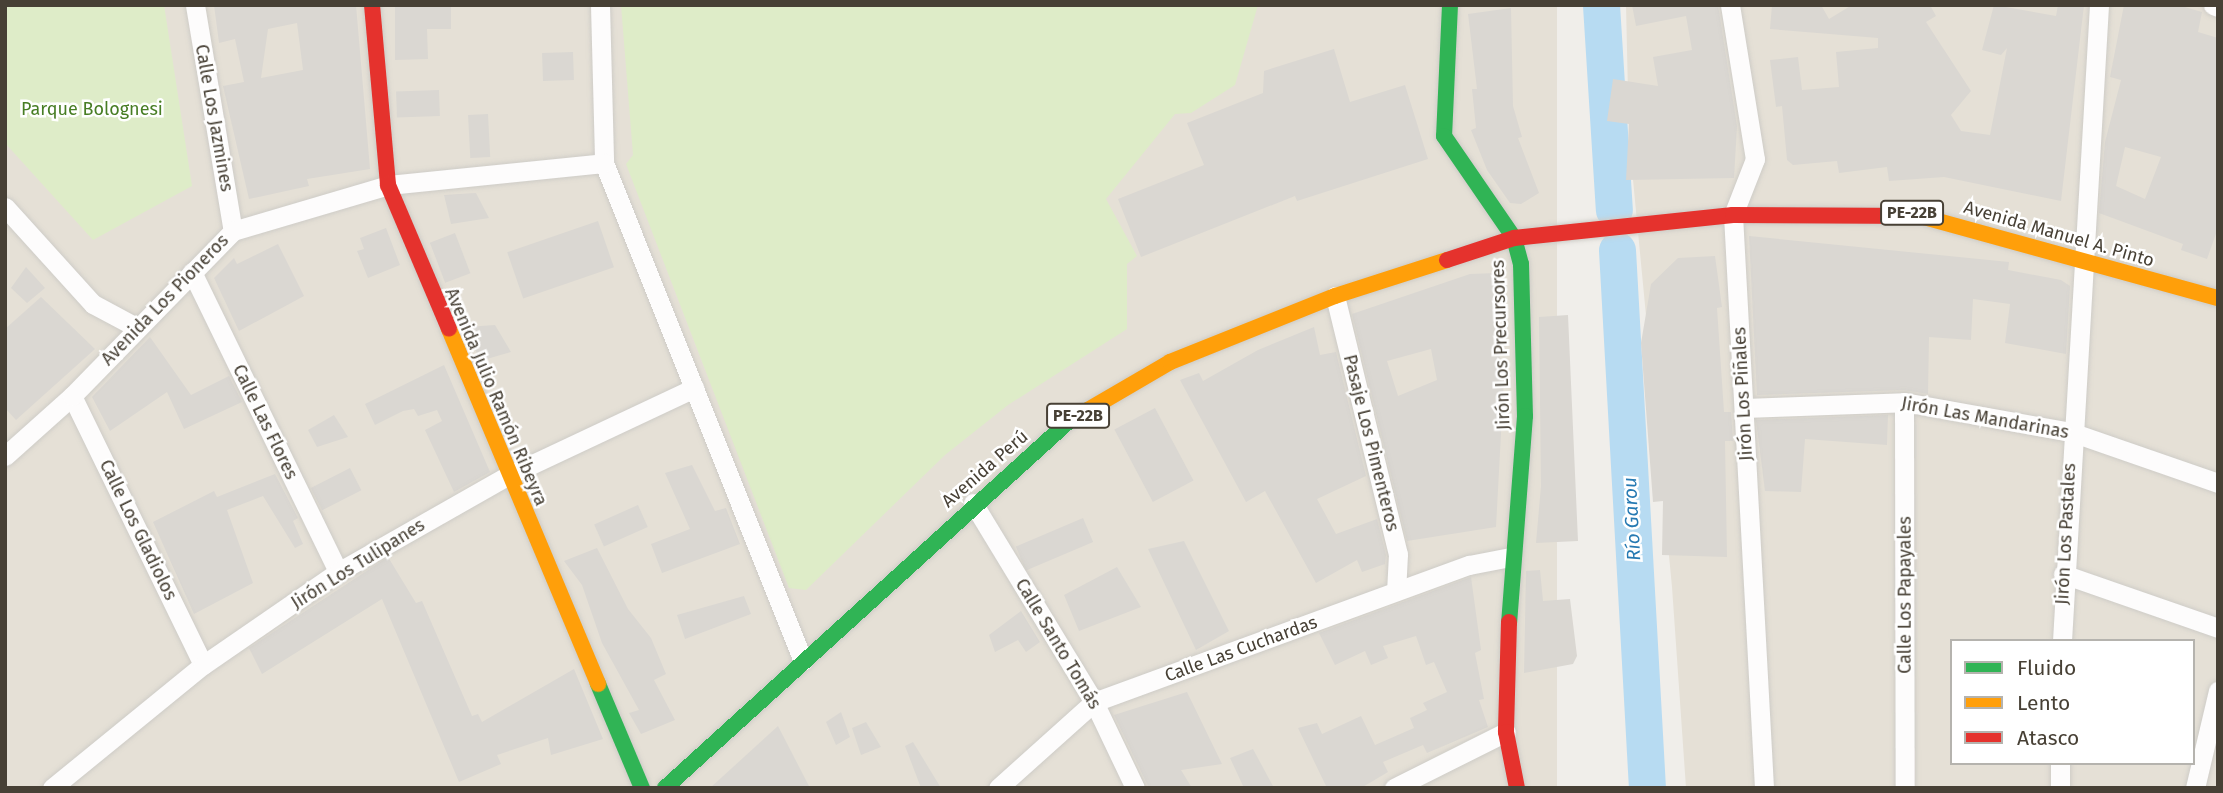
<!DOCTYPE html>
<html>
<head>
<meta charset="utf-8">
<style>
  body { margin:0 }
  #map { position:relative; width:2223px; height:793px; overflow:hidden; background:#f0eeea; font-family:"Fira Sans",sans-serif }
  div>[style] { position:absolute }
  .residential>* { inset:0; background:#e5e0d6; transform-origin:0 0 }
  .green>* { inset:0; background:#deecc8 }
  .river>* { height:37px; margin:-18.5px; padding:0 18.5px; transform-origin:18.5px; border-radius:18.5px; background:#b7dbf2 }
  .building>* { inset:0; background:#dad7d2; transform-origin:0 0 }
  .roads { filter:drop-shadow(0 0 2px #ceccc7) drop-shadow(0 0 2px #ceccc7) }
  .street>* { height:19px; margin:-9.5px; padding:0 9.5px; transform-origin:9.5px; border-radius:9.5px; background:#fdfcfc }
  .fast>* { height:16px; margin:-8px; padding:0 8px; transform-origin:8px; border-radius:8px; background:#30b455 }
  .slow>* { height:16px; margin:-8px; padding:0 8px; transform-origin:8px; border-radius:8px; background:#ff9f0a }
  .jam>* { height:16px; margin:-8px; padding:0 8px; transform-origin:8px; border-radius:8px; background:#e5322d }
  span { translate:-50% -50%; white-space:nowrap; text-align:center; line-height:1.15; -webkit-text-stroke:5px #fff; paint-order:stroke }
  .shield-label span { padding:2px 5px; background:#fff; border:2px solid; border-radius:5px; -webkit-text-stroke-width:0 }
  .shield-label { font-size:16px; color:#474035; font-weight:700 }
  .park-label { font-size:18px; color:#477d24 }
  .street-label { font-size:18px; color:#474035 }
  .water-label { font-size:19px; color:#2579b2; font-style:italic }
  .frame { position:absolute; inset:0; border:7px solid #474035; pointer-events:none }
  .legend { position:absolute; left:1950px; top:639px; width:245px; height:126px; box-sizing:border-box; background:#fff; border:2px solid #b5b3ae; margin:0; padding:9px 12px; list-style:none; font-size:21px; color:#474035 }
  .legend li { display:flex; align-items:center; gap:14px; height:35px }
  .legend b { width:35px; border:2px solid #b5b3ae }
</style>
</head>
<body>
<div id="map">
  <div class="residential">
    <div style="left:5px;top:5px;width:1552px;height:783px"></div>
    <div style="clip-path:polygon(evenodd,1626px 5px,2218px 5px,2218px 788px,1686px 788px,1672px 587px,1629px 138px,1626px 5px,1952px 641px,2193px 641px,2193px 763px,1952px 763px,1952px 641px)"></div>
  </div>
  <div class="green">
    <div style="clip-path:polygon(5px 5px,164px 5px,192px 186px,93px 240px,5px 143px)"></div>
    <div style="clip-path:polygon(621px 5px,1258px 5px,1235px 85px,1191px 113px,1175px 114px,1106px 199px,1137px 256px,1127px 264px,1127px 329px,1008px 405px,945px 455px,806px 590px,789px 588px,626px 164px,633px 155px)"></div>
  </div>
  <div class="river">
    <div style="left:1601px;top:5px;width:205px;rotate:86.4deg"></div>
    <div style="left:1617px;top:250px;width:539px;rotate:86.81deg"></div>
  </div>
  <div class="building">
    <div style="clip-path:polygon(evenodd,214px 5px,356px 5px,370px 169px,307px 179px,309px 186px,249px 199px,223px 86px,244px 82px,235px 39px,219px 43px,214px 5px,297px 23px,303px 70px,261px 78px,268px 29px,297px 23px)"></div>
    <div style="clip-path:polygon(395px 5px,451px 5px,451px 29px,427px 29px,428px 59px,395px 60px)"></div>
    <div style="clip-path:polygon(1632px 5px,1718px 5px,1737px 126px,1734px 178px,1626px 180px,1629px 124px,1607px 121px,1613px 79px,1658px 86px,1653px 57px,1692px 50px,1686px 16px,1636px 26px)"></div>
    <div style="clip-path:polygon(1772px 5px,1821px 5px,1829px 19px,1852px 5px,1930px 5px,1936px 16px,1926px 22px,1971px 91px,1951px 115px,1961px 131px,1990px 135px,2007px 48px,2001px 55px,1982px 50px,1994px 5px,2056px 16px,2058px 5px,2084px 5px,2061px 201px,1944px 177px,1889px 181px,1887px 167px,1839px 173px,1837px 161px,1793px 165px,1787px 160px,1782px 106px,1776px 107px,1770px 60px,1798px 57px,1802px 90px,1839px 87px,1836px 52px,1878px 48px,1878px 38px,1770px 29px)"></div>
    <div style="clip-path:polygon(evenodd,2124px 5px,2178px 5px,2202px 12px,2198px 32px,2218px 38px,2218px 228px,2207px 259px,2181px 250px,2183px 244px,2099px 213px,2105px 142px,2121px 80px,2110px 77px,2124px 5px,2125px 147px,2161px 157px,2145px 199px,2116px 186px,2125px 147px)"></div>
    <div style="clip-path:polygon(1511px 8px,1513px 106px,1522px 137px,1518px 138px,1539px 193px,1521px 204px,1510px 203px,1487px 170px,1471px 130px,1476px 128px,1472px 89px,1477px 89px,1468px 14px)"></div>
    <div style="clip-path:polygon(1334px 49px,1350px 102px,1405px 85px,1428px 159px,1297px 201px,1295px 196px,1141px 257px,1118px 199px,1204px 165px,1187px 123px,1263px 93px,1264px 71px)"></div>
    <div style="left:573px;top:52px;width:28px;height:31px;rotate:88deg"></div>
    <div style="left:439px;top:90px;width:26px;height:43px;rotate:88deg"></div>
    <div style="left:488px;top:114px;width:43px;height:20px;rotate:87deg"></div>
    <div style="clip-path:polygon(476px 193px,489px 218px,451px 224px,444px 195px)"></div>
    <div style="left:598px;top:221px;width:49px;height:96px;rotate:71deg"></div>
    <div style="clip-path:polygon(386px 228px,400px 265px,368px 278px,357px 251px,364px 249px,360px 238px)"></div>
    <div style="left:455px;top:233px;width:43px;height:27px;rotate:69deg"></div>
    <div style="clip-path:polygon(1749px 236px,2009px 262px,2008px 270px,2061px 280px,2070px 286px,2066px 354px,2005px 343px,2010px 304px,1973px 299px,1971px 340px,1929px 337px,1928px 394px,1904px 390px,1757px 395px)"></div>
    <div style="clip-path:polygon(278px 244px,304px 296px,239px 331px,214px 278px,234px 258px,237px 264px)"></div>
    <div style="clip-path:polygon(1715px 256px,1722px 307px,1717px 308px,1724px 412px,1731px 412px,1733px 441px,1725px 441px,1727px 557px,1662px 555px,1663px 501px,1653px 502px,1641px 343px,1651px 284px,1678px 258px)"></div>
    <div style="clip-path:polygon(26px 267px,45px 288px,27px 303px,11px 288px)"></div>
    <div style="clip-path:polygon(evenodd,1497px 273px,1497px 343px,1504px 378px,1496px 527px,1407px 541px,1352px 314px,1470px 274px,1497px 273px,1431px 349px,1437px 380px,1398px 396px,1387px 361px,1431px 349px)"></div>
    <div style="clip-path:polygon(41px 297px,95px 349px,16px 420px,5px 408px,5px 329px)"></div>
    <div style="clip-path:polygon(1568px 315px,1578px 541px,1536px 543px,1541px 486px,1539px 317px)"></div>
    <div style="clip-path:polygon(495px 325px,511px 352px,480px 361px,466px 327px)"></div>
    <div style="clip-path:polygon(1314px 327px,1320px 355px,1336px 352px,1366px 476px,1317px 499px,1336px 534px,1377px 519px,1386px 555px,1385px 564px,1362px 572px,1357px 560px,1316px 583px,1265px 491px,1246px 502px,1180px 380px,1199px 373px,1203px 381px,1258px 350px)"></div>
    <div style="clip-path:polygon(150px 337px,191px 395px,229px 376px,242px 402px,184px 429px,167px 392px,110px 431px,92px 397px)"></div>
    <div style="clip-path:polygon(444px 365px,490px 472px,454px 492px,425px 430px,442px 421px,437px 410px,418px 416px,414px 409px,403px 411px,375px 425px,365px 404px)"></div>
    <div style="left:1155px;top:408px;width:82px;height:46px;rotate:62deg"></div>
    <div style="clip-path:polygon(334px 415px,348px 437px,317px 447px,308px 430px)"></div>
    <div style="clip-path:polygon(1888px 415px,1887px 445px,1805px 439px,1801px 492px,1765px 491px,1756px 420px)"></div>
    <div style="clip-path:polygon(692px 465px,715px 511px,726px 508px,740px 544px,662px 573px,651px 544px,690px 529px,665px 473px)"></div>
    <div style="left:350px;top:468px;width:25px;height:44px;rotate:63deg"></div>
    <div style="clip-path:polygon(275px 474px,298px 518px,293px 521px,303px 544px,295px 548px,263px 496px,227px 510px,253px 583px,194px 614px,153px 522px,214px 491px,217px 497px)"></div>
    <div style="left:638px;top:505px;width:24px;height:48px;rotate:66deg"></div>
    <div style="left:1083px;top:518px;width:26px;height:73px;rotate:67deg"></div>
    <div style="clip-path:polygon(1184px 541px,1229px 631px,1196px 650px,1148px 549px)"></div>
    <div style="clip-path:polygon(597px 548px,628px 609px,651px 638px,666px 674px,654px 680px,675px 720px,641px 734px,629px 713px,639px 710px,602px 643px,582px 585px,564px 561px)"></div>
    <div style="clip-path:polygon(388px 557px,416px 603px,422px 601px,472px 716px,478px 714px,482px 722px,574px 669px,603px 739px,551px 755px,548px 738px,497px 755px,501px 764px,459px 782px,382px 599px,262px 674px,249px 648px)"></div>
    <div style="clip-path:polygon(1117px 567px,1141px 607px,1079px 631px,1064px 595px)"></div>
    <div style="clip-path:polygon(1540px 570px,1543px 601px,1570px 599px,1577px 656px,1573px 664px,1524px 673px,1526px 571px)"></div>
    <div style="clip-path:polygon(1471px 577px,1481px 650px,1475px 653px,1484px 699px,1479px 700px,1488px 727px,1427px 753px,1423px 745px,1383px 762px,1388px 772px,1361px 788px,1327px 788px,1298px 728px,1317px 723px,1322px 734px,1361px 716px,1375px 745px,1414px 728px,1410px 718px,1427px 710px,1423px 703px,1447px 692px,1434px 662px,1426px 665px,1416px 636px,1383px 646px,1388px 658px,1371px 665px,1365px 651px,1335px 665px,1319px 633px)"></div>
    <div style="clip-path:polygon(744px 596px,751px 614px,685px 639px,677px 615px)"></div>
    <div style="clip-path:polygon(1021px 611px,1040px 642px,1026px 652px,1018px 640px,995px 652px,989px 635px)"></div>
    <div style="clip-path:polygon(1187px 692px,1222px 764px,1181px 770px,1192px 788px,1149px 788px,1114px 715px)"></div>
    <div style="clip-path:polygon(841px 712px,850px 737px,836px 745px,826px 722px)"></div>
    <div style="clip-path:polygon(866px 722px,881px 747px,861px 755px,852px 728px)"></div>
    <div style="clip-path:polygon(778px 726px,810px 788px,710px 788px)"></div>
    <div style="clip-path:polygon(913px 742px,941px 788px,921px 788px,905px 746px)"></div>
    <div style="clip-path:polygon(1253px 749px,1274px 788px,1244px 788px,1230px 758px)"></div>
  </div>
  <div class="roads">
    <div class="street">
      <div style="left:195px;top:5px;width:229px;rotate:80.5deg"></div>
      <div style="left:600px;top:5px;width:158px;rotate:88.5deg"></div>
      <div style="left:604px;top:163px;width:536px;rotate:68.22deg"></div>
      <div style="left:1730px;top:5px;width:156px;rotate:80.8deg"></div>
      <div style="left:1755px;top:159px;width:60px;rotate:111.4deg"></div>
      <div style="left:1733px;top:215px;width:574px;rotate:86.9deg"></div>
      <div style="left:2213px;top:5px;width:5px;rotate:22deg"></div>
      <div style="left:5px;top:207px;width:131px;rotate:47.8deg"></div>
      <div style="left:93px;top:304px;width:49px;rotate:28.1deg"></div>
      <div style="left:192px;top:272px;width:334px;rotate:64deg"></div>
      <div style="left:1335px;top:296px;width:266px;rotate:76.3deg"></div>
      <div style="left:1398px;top:554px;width:37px;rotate:93deg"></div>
      <div style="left:72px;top:396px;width:299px;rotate:64deg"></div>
      <div style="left:1904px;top:402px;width:386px;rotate:89.9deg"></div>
      <div style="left:1744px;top:408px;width:160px;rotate:-2.1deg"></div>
      <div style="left:1904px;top:402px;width:170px;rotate:10.2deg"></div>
      <div style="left:2071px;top:432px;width:156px;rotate:19.1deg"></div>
      <div style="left:5px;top:456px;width:90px;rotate:-41.8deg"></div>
      <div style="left:72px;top:396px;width:231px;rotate:-45.7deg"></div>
      <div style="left:233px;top:231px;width:162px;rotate:-16.5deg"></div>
      <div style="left:388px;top:185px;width:217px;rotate:-5.8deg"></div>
      <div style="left:973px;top:503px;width:233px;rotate:58.7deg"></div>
      <div style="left:1094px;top:702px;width:95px;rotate:64.5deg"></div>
      <div style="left:2063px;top:574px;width:164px;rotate:19.2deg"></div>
      <div style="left:2062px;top:641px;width:637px;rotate:-86.67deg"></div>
      <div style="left:52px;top:788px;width:195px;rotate:-39.2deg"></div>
      <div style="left:203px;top:665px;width:164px;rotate:-34.6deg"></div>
      <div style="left:338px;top:572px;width:194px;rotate:-29.6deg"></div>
      <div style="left:507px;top:476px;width:207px;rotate:-25.2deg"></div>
      <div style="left:998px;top:788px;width:129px;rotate:-41.9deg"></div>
      <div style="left:1094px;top:702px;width:399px;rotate:-20.1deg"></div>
      <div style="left:1469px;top:565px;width:42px;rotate:-11deg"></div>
      <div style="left:1394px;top:788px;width:125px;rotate:-26.6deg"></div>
      <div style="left:2060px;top:788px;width:25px;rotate:-90deg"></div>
      <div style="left:2195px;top:788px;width:100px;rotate:-76.7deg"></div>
    </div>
    <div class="fast">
      <div style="left:1450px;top:5px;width:131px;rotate:92.6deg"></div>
      <div style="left:1444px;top:136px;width:124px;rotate:55.5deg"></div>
      <div style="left:1514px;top:238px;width:27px;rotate:75deg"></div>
      <div style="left:1521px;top:264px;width:152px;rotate:88.5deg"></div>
      <div style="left:1525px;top:416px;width:207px;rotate:94.4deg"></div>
      <div style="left:598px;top:684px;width:113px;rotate:67.1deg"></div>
      <div style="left:665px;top:788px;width:546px;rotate:-42.25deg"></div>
      <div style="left:1069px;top:421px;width:22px;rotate:-30deg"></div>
    </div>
    <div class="slow">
      <div style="left:1920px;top:216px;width:309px;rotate:15.4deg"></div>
      <div style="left:449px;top:329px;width:385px;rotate:67.2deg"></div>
      <div style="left:1088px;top:410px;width:95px;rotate:-30.3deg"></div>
      <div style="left:1170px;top:362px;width:178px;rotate:-21.8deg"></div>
      <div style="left:1335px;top:296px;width:118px;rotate:-17.8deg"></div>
    </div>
    <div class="jam">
      <div style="left:372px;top:5px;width:181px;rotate:84.9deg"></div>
      <div style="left:388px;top:185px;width:156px;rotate:67deg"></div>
      <div style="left:1447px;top:260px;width:71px;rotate:-18.2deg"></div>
      <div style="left:1514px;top:238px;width:220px;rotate:-6deg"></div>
      <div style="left:1733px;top:215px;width:187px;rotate:0.3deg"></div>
      <div style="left:1509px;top:622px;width:110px;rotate:91.6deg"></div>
      <div style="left:1506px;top:732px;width:57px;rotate:78.9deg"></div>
    </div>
  </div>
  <div class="shield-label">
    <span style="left:1912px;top:213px">PE-22B</span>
    <span style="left:1078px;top:416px">PE-22B</span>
  </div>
  <div class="park-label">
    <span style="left:92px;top:109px">Parque Bolognesi</span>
  </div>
  <div class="street-label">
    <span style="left:214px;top:118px;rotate:80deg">Calle Los Jazmines</span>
    <span style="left:2059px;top:234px;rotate:16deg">Avenida Manuel A. Pinto</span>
    <span style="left:165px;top:300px;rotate:-46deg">Avenida Los Pioneros</span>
    <span style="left:1501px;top:345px;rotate:-92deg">Jirón Los Precursores</span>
    <span style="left:1743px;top:394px;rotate:-93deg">Jirón Los Piñales</span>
    <span style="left:496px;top:397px;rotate:67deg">Avenida Julio Ramón Ribeyra</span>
    <span style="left:1985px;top:418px;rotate:10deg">Jirón Las Mandarinas</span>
    <span style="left:265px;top:422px;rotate:64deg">Calle Las Flores</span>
    <span style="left:1371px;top:443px;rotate:76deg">Pasaje Los Pimenteros</span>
    <span style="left:985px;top:469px;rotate:-41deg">Avenida Perú</span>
    <span style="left:138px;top:530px;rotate:64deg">Calle Los Gladiolos</span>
    <span style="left:2066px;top:534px;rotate:-87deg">Jirón Los Pastales</span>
    <span style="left:358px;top:564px;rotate:-32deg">Jirón Los Tulipanes</span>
    <span style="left:1905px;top:595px;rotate:-90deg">Calle Los Papayales</span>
    <span style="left:1058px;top:644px;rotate:59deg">Calle Santo Tomás</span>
    <span style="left:1241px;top:649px;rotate:-20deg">Calle Las Cuchardas</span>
  </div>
  <div class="water-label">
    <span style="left:1632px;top:519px;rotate:-93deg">Río Garou</span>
  </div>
  <div class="frame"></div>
  <ul class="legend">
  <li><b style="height:9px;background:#30b455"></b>Fluido</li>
  <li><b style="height:9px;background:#ff9f0a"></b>Lento</li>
  <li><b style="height:9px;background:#e5322d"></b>Atasco</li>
  </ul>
</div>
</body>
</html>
